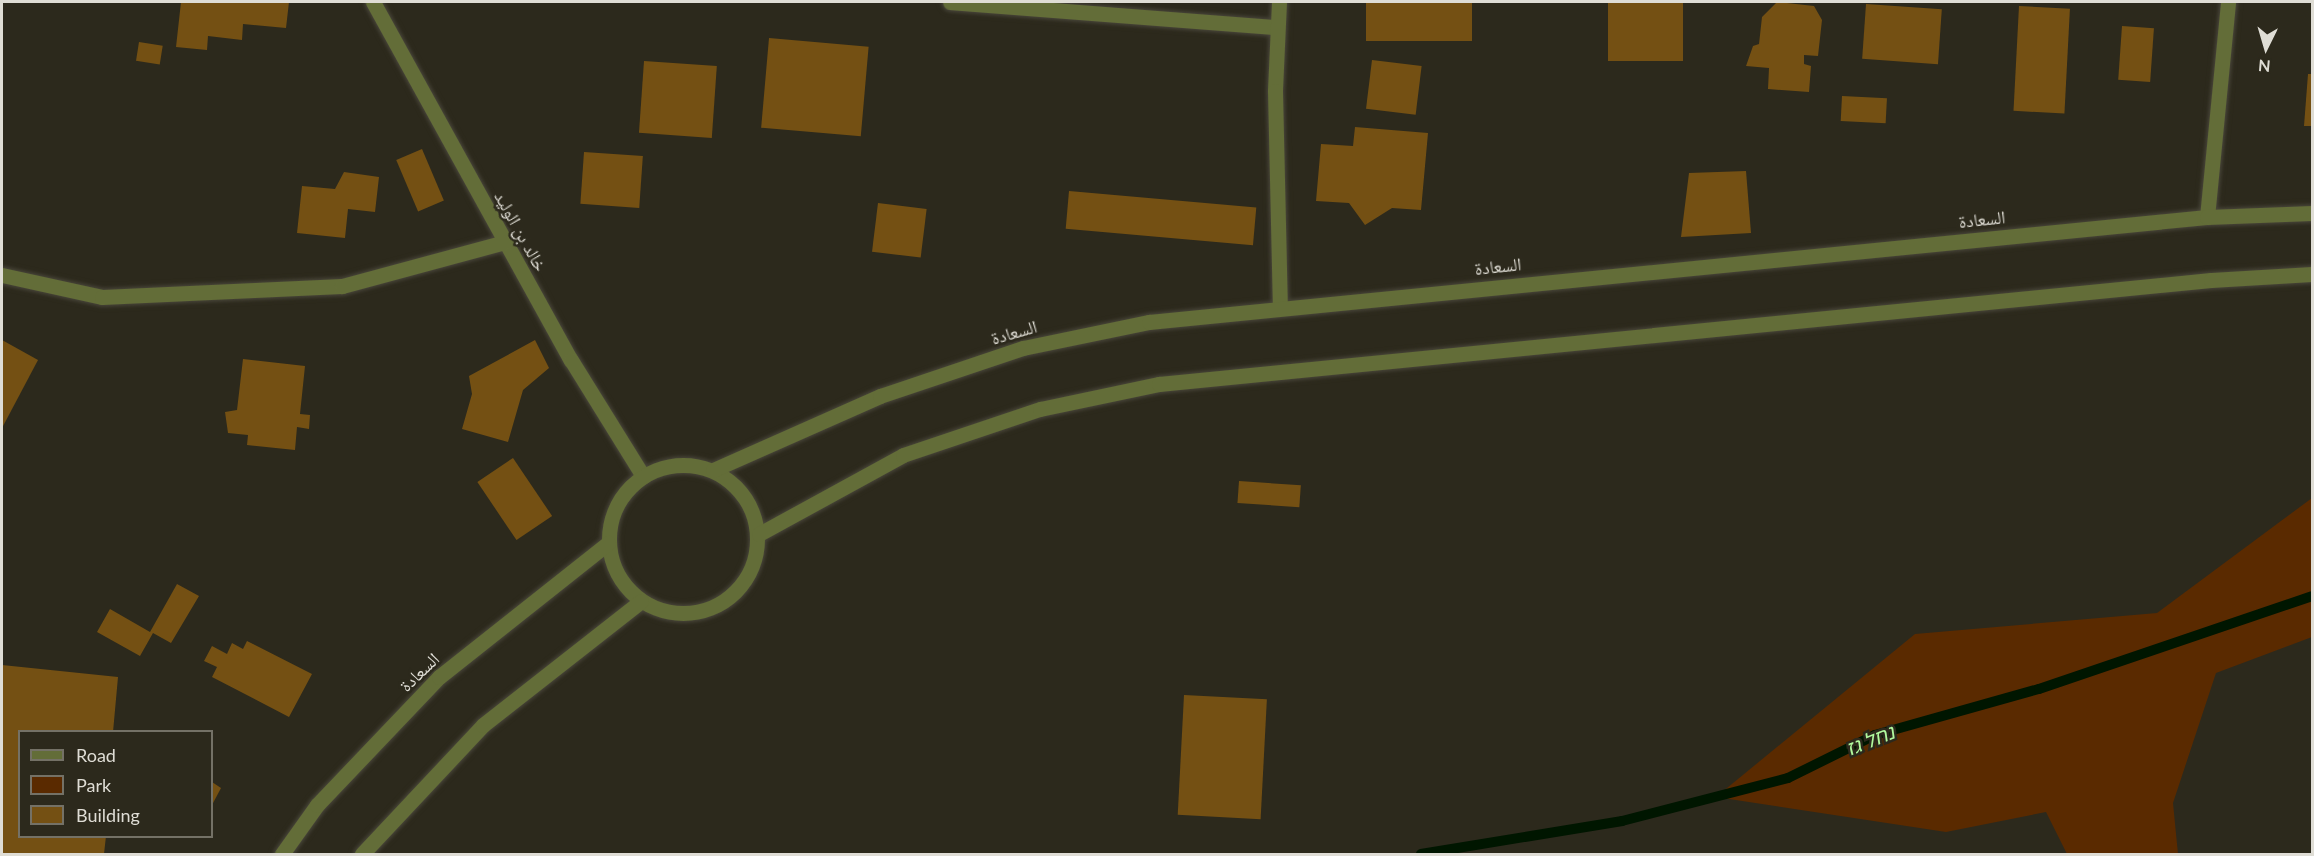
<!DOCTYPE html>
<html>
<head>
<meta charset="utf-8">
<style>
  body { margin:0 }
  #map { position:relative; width:2314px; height:856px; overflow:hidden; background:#2c291c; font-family:Lato,"Noto Naskh Arabic","Noto Sans Hebrew",sans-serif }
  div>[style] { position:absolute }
  .green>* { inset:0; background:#5a2a00 }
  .stream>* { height:10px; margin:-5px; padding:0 5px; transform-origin:5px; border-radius:5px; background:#001600 }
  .building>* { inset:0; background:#745013; transform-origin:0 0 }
  .roads { filter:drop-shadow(0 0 2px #49463a) drop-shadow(0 0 2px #49463a) }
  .minor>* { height:15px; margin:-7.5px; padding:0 7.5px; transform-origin:7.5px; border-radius:7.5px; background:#636d38 }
  .tertiary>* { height:15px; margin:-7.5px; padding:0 7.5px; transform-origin:7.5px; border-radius:7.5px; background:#636d38 }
  .tertiary>.ring { margin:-7.5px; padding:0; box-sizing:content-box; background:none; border:15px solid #636d38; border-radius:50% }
  span { translate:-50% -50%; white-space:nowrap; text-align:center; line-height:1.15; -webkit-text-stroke:5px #2c291c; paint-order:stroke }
  .street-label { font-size:18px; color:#dfddd5 }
  .water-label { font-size:20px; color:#b1f99e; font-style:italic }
  .frame { position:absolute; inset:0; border:3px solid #dfddd5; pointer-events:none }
  .legend { position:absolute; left:18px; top:730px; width:195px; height:108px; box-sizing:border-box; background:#2c291c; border:2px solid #747166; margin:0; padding:8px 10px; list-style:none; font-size:18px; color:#dfddd5 }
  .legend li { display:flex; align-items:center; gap:12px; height:30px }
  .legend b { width:30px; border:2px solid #747166 }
  .north { position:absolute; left:2236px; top:18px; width:60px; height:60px; -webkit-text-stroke:4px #2c291c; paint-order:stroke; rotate:185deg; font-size:16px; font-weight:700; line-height:24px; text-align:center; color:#dfddd5 }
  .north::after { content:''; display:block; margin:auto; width:21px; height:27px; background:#dfddd5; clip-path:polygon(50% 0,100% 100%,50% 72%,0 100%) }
</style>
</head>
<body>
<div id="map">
  <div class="green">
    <div style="clip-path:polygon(2312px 498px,2312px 637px,2216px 673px,2173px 803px,2178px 854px,2067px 854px,2046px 812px,1946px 832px,1716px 797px,1915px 634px,2157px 613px)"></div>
  </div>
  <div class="stream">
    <div style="left:1421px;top:854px;width:204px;rotate:-9.3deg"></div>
    <div style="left:1622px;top:821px;width:171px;rotate:-14.5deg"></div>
    <div style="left:1788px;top:778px;width:97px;rotate:-26.3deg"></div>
    <div style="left:1875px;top:735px;width:170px;rotate:-15.7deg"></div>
    <div style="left:2039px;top:689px;width:288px;rotate:-18.8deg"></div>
  </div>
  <div class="building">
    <div style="clip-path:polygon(181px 2px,289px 2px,286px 28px,243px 24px,242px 40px,208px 36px,207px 50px,176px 47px)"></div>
    <div style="left:1366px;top:2px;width:106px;height:39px"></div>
    <div style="left:1608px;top:2px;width:75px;height:59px"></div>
    <div style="clip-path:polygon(1777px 2px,1814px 6px,1822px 20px,1818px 56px,1804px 55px,1804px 64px,1811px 66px,1809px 92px,1768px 89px,1769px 68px,1746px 66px,1753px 46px,1759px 44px,1762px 17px)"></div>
    <div style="left:1866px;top:4px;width:76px;height:55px;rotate:4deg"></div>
    <div style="left:2019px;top:6px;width:51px;height:105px;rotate:3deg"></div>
    <div style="left:2122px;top:26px;width:32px;height:54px;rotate:4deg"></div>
    <div style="left:769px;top:38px;width:100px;height:90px;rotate:5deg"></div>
    <div style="left:139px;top:42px;width:24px;height:19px;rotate:9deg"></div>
    <div style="left:1372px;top:60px;width:50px;height:49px;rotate:7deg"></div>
    <div style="left:644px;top:61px;width:73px;height:72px;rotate:4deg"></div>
    <div style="clip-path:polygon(2308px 74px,2312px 74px,2312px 126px,2304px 126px)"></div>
    <div style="left:1842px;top:96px;width:45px;height:25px;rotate:3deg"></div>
    <div style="clip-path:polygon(1355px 127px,1428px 133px,1421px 210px,1392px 208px,1365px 225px,1349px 203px,1316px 201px,1321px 144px,1353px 146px)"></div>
    <div style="left:422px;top:149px;width:56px;height:28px;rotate:67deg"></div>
    <div style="left:584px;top:152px;width:59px;height:52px;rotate:4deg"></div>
    <div style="clip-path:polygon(1746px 171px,1751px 233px,1681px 237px,1689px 173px)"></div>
    <div style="clip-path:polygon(344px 172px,379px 177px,375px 212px,348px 209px,345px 238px,297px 233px,302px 186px,335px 189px)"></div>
    <div style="left:1069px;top:191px;width:188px;height:38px;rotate:5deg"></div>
    <div style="left:878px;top:203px;width:49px;height:49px;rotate:7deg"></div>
    <div style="clip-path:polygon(2px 340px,38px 360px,2px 428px)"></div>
    <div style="clip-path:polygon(535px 340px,549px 368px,523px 390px,508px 442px,462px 429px,472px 394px,469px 376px)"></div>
    <div style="clip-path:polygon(243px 359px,305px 366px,300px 414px,310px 415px,309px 429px,297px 427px,295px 450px,247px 445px,248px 435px,228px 433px,225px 412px,237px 410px)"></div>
    <div style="left:513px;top:458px;width:70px;height:43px;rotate:56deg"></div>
    <div style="left:1239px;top:481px;width:62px;height:22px;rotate:4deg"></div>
    <div style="clip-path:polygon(177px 584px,199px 596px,171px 643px,153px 633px,140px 656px,97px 632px,110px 609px,150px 632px)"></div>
    <div style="clip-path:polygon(247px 641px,312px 674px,289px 717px,212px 677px,217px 667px,204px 661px,212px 646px,227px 654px,232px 643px,243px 649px)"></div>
    <div style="clip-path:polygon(2px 665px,118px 677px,113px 732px,20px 732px,20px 836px,106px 836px,104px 854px,2px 854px)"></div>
    <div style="left:1184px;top:695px;width:83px;height:120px;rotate:3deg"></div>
    <div style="clip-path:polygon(212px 782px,221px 788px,212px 805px)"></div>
  </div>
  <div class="roads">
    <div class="minor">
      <div style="left:373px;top:2px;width:409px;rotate:61.1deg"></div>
      <div style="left:571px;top:360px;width:137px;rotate:58.2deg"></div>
      <div style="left:950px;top:2px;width:327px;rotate:4.4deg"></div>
      <div style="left:1279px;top:2px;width:89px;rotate:92.6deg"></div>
      <div style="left:1275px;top:91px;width:216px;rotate:88.7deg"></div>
      <div style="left:2207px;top:217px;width:216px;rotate:-84.4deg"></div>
      <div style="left:2px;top:275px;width:102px;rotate:12.4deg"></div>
      <div style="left:102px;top:297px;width:240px;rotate:-2.6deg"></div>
      <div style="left:342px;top:286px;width:169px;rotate:-15.1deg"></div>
    </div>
    <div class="tertiary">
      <div class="ring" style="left:609px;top:465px;width:133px;height:133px"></div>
      <div style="left:713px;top:470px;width:183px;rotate:-23.9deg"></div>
      <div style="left:880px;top:396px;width:151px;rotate:-18.6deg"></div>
      <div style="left:1023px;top:348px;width:129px;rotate:-11.7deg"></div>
      <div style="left:1149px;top:322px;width:1063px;rotate:-5.67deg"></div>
      <div style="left:2207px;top:217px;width:105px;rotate:-2.2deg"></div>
      <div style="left:759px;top:534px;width:164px;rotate:-28.7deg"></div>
      <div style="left:903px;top:455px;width:145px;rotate:-18.6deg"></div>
      <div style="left:1040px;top:409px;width:122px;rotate:-11.9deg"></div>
      <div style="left:1159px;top:384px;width:1057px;rotate:-5.65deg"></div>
      <div style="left:2211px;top:280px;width:101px;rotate:-3.4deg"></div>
      <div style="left:282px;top:854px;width:60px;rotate:-54.5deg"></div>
      <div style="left:317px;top:805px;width:177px;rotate:-46.4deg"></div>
      <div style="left:439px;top:677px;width:216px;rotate:-38.4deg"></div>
      <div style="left:362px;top:854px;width:177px;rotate:-46.8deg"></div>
      <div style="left:483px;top:725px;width:201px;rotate:-38.1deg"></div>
    </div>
  </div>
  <div class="street-label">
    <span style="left:1982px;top:219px;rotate:-6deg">السعادة</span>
    <span style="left:521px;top:231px;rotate:61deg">خالد بن الوليد</span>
    <span style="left:1498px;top:266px;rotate:-6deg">السعادة</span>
    <span style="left:1014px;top:332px;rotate:-16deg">السعادة</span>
    <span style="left:419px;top:672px;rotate:-44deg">السعادة</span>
  </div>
  <div class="water-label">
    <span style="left:1870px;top:740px;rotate:-22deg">נחל גז</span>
  </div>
  <div class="frame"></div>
  <ul class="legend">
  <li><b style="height:8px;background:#636d38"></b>Road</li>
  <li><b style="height:16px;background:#5a2a00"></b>Park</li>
  <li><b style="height:16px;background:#745013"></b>Building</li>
  </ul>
  <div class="north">N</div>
</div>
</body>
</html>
